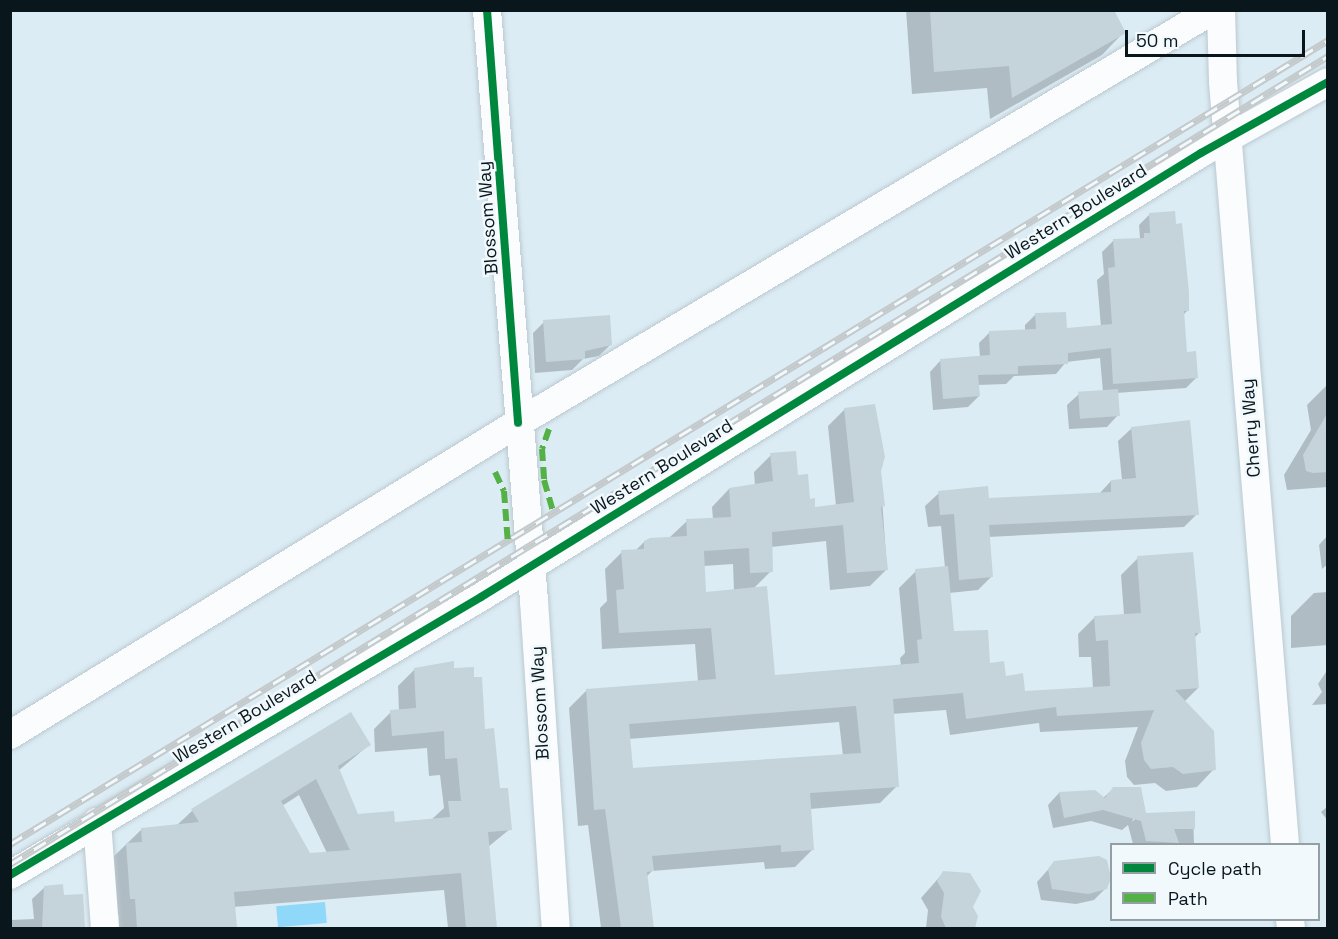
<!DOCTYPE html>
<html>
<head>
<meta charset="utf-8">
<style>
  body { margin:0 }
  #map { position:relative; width:1338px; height:939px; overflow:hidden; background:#dcecf4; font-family:"Space Grotesk",sans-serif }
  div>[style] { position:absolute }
  .water>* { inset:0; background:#8fd8fa; transform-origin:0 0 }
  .shadow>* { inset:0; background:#0003 }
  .building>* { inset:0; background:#c5d4db; transform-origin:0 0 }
  .roads { filter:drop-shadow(0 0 2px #bbc9d0) drop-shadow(0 0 2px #bbc9d0) }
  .minor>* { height:28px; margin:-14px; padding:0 14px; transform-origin:14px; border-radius:14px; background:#fafcfd }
  .rail>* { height:7px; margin-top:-3.5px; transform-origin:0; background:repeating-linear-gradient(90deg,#f1f9fd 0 14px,#c4c9cb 0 28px); box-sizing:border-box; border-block:2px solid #c4c9cb }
  .quiet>* { height:6px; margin-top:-3px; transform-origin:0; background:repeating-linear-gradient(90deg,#54b145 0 12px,transparent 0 18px) }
  .cycleway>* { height:8px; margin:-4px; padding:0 4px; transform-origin:4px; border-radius:4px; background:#00873e }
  span { translate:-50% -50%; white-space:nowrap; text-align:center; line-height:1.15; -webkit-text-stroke:5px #f1f9fd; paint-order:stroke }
  .street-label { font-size:18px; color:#09171d }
  .frame { position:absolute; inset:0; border:12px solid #09171d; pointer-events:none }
  .legend { position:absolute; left:1110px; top:843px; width:210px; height:78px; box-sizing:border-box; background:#f1f9fd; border:2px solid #949fa3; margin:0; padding:8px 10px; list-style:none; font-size:18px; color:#09171d }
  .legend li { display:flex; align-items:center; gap:12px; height:30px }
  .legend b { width:30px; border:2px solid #949fa3 }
  .scale { position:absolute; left:1125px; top:30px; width:180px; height:27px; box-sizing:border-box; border:3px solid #09171d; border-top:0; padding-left:8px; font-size:18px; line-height:21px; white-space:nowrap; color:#09171d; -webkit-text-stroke:4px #f1f9fd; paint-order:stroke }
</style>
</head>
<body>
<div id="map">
  <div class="water">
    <div style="left:325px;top:902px;width:21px;height:49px;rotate:85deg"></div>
  </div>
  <div class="shadow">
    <div style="clip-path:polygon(906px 10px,1112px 10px,1124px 32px,1102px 55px,990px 119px,987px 88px,912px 94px)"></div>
    <div style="clip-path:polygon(1150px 214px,1188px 310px,1183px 315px,1186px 353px,1197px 377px,1186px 388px,1116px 393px,1118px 415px,1107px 427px,1069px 429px,1067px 405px,1079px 394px,1103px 392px,1100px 358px,1066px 362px,1056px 374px,1014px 376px,1006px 384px,978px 385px,979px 396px,968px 407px,933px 410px,930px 372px,940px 361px,980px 358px,979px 343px,990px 332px,1025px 331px,1025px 325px,1036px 314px,1065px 330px,1101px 327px,1097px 280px,1104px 274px,1102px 252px,1113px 241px,1140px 239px,1139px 225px)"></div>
    <div style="clip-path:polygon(544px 322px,611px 344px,599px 356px,583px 359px,572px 370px,535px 373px,533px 333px)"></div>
    <div style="clip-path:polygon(1326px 386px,1328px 487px,1287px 490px,1284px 475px,1311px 430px,1307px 405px)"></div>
    <div style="clip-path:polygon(evenodd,845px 409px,880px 471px,887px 569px,870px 586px,830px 590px,826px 541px,771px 547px,771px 571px,753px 589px,774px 677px,901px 666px,900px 658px,905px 653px,899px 588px,916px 571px,945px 568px,941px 526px,928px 527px,925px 506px,939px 493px,988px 500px,1099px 494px,1111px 481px,1122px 480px,1118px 441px,1132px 428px,1197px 514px,1184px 527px,988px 537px,991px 577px,978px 590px,949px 593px,953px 633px,1024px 693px,1093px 688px,1091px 657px,1079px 657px,1078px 634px,1095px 617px,1124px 615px,1121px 575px,1138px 558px,1200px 632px,1194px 638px,1198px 688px,1184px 702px,1214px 769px,1197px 787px,1166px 791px,1155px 783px,1134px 785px,1127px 777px,1125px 761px,1138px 727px,1040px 732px,1039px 723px,950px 735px,946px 710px,892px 714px,897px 786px,880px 803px,810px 809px,812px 850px,795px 867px,765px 869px,764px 862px,652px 871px,646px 877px,652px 927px,659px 928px,601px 928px,588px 825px,578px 826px,569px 708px,586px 691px,698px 682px,695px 644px,602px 649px,600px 608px,607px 601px,605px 569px,622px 552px,635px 551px,644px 542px,669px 538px,687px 521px,713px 519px,712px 507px,729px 489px,755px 486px,754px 472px,771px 455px,797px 477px,814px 508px,836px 506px,828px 426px,845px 409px,733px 564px,734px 591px,705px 594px,704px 566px,733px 564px,845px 409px,839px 722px,843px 756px,631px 769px,629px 739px,839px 722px)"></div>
    <div style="clip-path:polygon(1328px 535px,1328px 564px,1322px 569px,1319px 545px)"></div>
    <div style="clip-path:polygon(1328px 592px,1328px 645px,1291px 648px,1291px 616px,1314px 593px)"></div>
    <div style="clip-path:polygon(evenodd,415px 669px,453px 670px,483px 731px,510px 829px,488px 847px,496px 928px,448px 928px,444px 890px,233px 907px,235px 928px,119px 928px,119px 915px,113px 916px,109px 861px,142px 829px,176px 826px,192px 811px,351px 714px,369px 745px,338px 771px,357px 815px,394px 824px,431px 820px,444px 808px,440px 775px,429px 776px,427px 748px,375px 752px,374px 729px,391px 712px,399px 711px,398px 686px,415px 669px,299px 795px,327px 853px,309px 855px,282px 806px,299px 795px)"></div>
    <div style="clip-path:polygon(1328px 669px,1328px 704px,1312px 705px,1322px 692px,1318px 684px)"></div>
    <div style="clip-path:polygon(1114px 788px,1142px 799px,1132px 822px,1139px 815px,1193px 812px,1194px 844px,1133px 844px,1128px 825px,1122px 830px,1091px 821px,1053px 828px,1048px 805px,1059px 793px,1103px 798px)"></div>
    <div style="clip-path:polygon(1328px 806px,1328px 821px,1321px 812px)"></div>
    <div style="clip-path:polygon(1054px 863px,1106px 888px,1094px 900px,1076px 904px,1041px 900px,1037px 882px)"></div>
    <div style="clip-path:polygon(943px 873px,971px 907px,976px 916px,974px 928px,926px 928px,928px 910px,921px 898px)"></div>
    <div style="clip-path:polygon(45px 887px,62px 896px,81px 895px,84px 928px,10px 928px,10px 920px,34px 919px,32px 899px)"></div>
    <div style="clip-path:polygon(1232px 927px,1232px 928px,1193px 928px)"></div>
  </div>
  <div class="building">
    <div style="clip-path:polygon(930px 10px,1114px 10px,1126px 33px,1012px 98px,1009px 66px,934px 72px)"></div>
    <div style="clip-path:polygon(1175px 211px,1176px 224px,1182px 223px,1189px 292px,1189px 311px,1184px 311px,1187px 352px,1196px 351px,1198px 378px,1113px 384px,1111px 348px,1068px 353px,1068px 364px,1018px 366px,1018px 374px,978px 375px,980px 396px,943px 399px,940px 359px,990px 355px,989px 331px,1036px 329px,1035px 313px,1066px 312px,1067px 328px,1112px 324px,1108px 268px,1115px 267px,1113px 239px,1144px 238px,1144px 233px,1150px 233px,1149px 213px)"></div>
    <div style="clip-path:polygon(610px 315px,612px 345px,585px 351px,585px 359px,546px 362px,543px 320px)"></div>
    <div style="left:1118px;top:389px;width:27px;height:40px;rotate:86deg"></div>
    <div style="clip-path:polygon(evenodd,875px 404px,885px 457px,881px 471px,885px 506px,881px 507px,888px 570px,847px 573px,843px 525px,772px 532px,773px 572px,750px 573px,749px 548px,704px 551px,706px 592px,767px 586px,775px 675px,919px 663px,917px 640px,922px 639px,915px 569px,948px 566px,954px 631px,988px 630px,990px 663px,1004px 661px,1006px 676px,1023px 673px,1025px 691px,1110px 686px,1108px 640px,1096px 641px,1094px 616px,1141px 613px,1137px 556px,1193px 552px,1201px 633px,1195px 633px,1199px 688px,1175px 690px,1214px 731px,1216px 770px,1183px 774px,1173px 767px,1151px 769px,1144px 760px,1141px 743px,1154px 710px,1057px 716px,1056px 707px,966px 719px,963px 693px,893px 699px,899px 787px,810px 793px,814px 850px,781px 852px,781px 845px,652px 856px,654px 871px,647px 872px,654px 928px,621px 928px,605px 809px,594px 810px,586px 689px,716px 679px,711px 628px,619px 633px,616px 590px,624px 589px,621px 550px,644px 549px,644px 541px,650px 538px,687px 536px,686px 519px,731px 517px,729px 488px,773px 481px,770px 453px,796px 451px,798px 475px,808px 474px,810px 499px,815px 498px,815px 507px,854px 502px,844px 408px,875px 404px,856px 706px,861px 753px,633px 768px,629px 724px,856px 706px)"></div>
    <div style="clip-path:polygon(1328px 412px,1328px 472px,1313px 473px,1306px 471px,1303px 455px)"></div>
    <div style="clip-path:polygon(1190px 420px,1199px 515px,989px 525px,993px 577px,959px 580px,954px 514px,940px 515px,938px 491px,988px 486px,989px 498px,1111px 492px,1111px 480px,1136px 478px,1131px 427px)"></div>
    <div style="clip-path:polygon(evenodd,454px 661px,454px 668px,474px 667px,474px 677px,482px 677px,485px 729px,494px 728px,500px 788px,508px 788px,512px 830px,488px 832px,497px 928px,466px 928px,461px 873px,234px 892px,237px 928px,137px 928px,135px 899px,130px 899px,126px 843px,142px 842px,141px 828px,199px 822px,191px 809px,351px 712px,371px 745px,338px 766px,358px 814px,394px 811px,395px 822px,450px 817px,448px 801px,461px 801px,457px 758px,445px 759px,444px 731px,392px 736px,390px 710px,416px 708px,414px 668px,454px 661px,316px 779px,350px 850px,310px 853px,281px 801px,316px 779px)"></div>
    <div style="clip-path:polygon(1113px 787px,1141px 787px,1146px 813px,1195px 811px,1195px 829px,1174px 829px,1179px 843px,1146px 841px,1141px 821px,1103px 810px,1064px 818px,1059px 792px,1095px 790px,1105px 798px)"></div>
    <div style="clip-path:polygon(1099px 856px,1107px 860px,1111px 878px,1107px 889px,1088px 894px,1052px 889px,1048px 869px,1054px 861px)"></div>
    <div style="clip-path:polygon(943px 871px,970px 873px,981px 891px,973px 907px,978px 916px,975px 928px,946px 928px,941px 917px,944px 893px,937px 881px)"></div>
    <div style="clip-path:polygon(63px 884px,64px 895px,83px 894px,85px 928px,42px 928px,44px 886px)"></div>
  </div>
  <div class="roads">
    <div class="minor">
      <div style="left:487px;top:10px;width:593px;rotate:85.45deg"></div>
      <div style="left:534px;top:601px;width:328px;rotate:86.2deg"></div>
      <div style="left:1221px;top:10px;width:72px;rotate:88.4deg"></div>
      <div style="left:1223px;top:82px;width:765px;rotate:85.35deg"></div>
      <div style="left:10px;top:735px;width:596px;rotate:-31.56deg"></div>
      <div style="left:518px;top:423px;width:808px;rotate:-30.72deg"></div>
      <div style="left:97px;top:822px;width:106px;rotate:85.7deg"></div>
      <div style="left:10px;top:875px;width:547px;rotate:-30.55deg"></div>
      <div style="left:481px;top:597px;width:846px;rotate:-31.66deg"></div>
      <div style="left:1201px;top:153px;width:145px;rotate:-29.2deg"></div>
      <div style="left:1290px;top:920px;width:8px;rotate:83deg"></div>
    </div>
  </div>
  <div class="rail">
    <div style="left:10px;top:844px;width:1544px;rotate:-31.38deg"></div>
    <div style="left:10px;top:864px;width:1546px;rotate:-31.51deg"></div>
  </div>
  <div class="quiet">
    <div style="left:549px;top:429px;width:21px;rotate:109deg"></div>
    <div style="left:542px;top:449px;width:31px;rotate:86deg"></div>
    <div style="left:544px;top:480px;width:32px;rotate:74deg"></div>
    <div style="left:495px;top:472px;width:21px;rotate:65deg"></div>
    <div style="left:504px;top:491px;width:53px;rotate:85.7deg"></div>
  </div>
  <div class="cycleway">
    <div style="left:487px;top:10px;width:414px;rotate:85.7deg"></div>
    <div style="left:10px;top:875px;width:547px;rotate:-30.55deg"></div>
    <div style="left:481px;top:597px;width:846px;rotate:-31.66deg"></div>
    <div style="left:1201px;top:153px;width:145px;rotate:-29.2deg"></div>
  </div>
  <div class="street-label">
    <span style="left:1076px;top:212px;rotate:-32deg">Western Boulevard</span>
    <span style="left:488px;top:218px;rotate:-94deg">Blossom Way</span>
    <span style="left:1251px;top:428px;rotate:-94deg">Cherry Way</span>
    <span style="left:662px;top:467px;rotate:-32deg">Western Boulevard</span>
    <span style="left:540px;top:703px;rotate:-93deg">Blossom Way</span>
    <span style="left:245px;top:717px;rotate:-31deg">Western Boulevard</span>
  </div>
  <div class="frame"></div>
  <ul class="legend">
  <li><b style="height:8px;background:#00873e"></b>Cycle path</li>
  <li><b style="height:8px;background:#54b145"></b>Path</li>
  </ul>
  <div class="scale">50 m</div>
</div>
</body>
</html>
